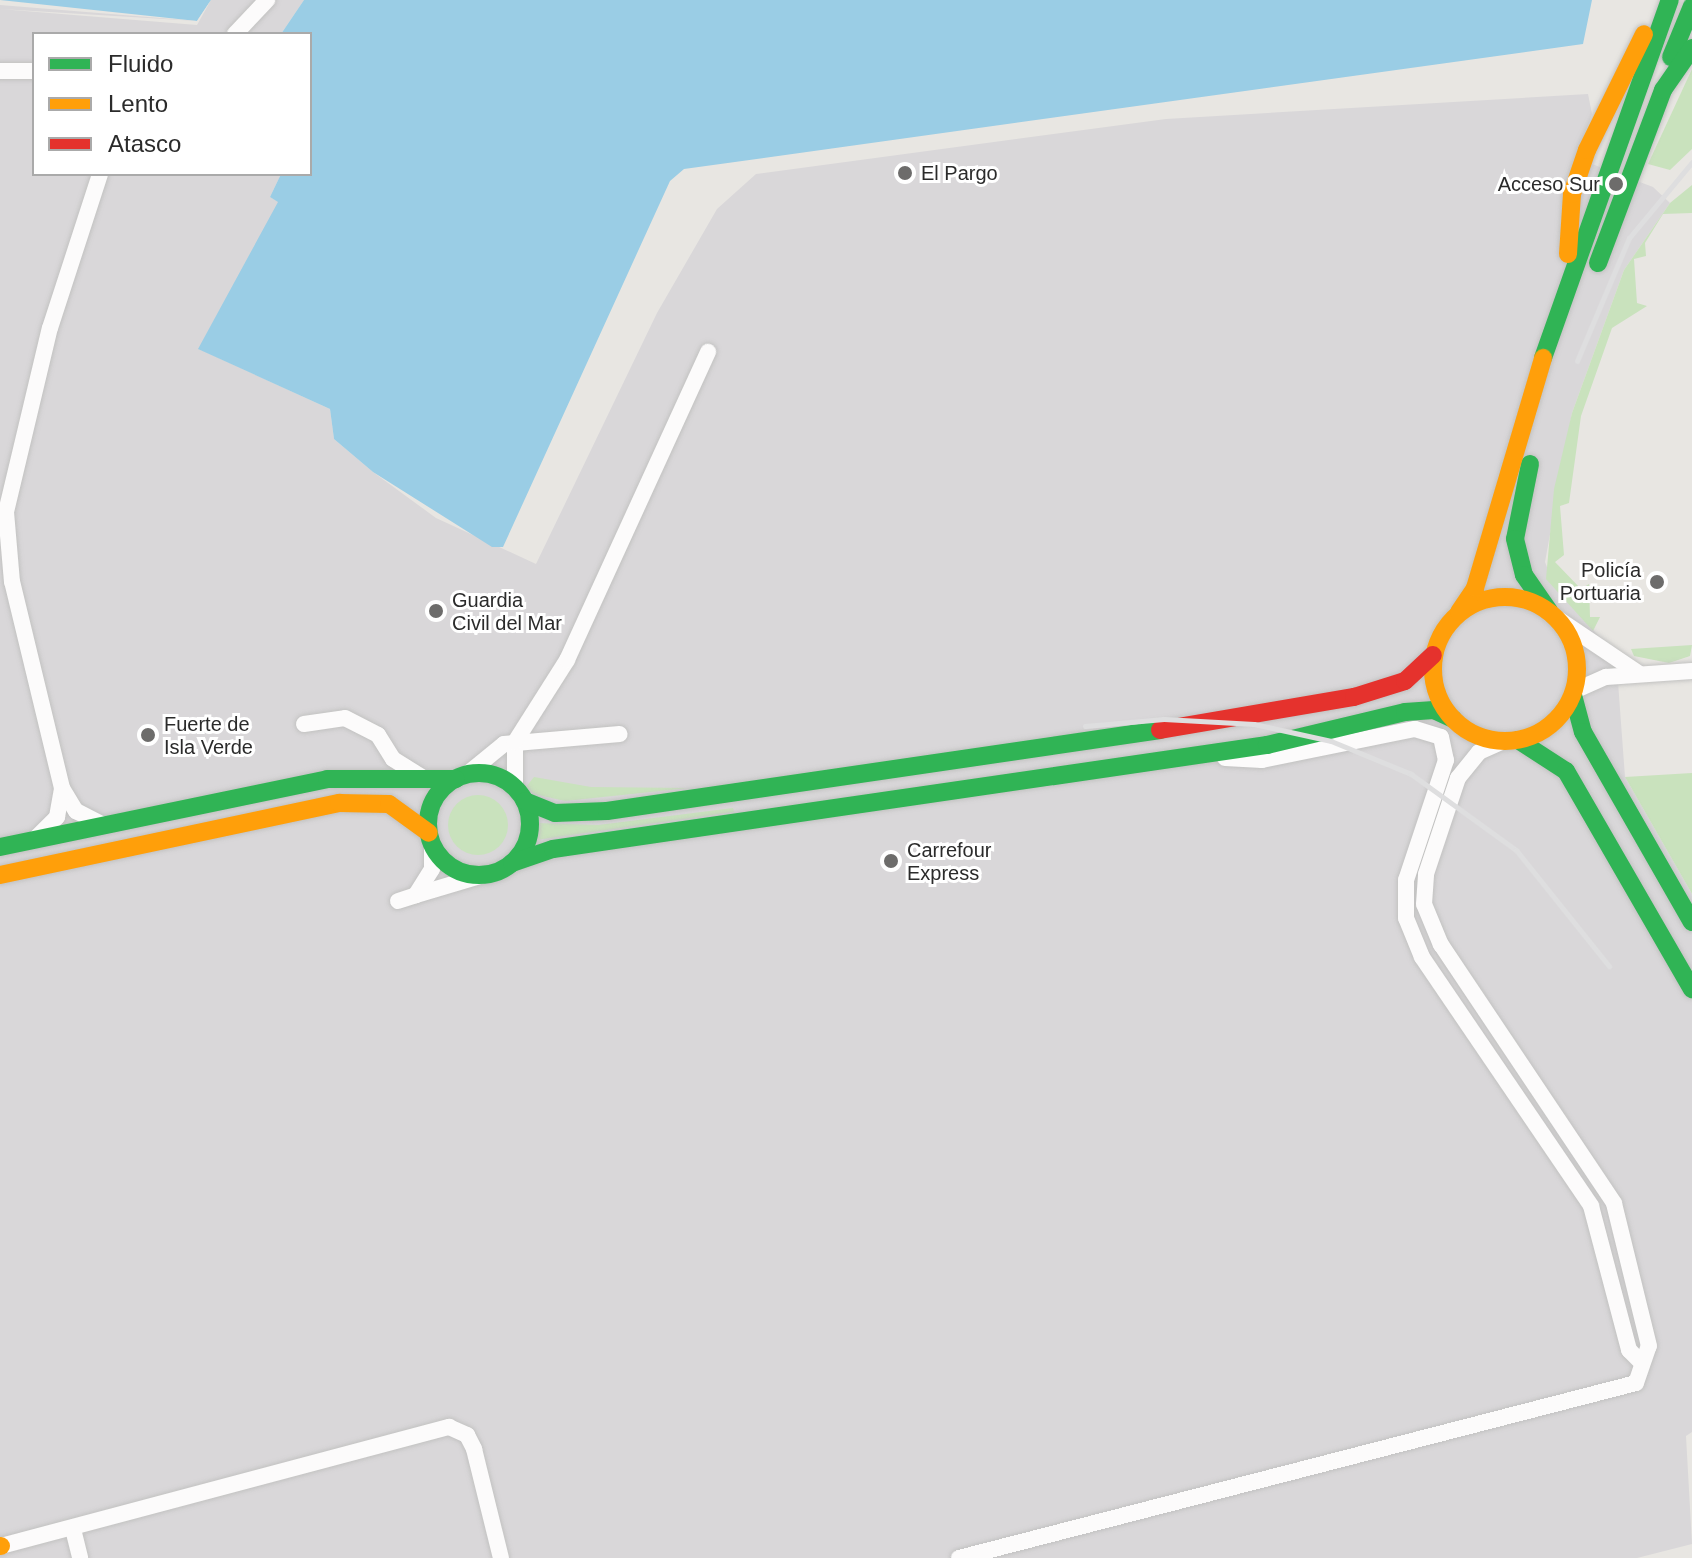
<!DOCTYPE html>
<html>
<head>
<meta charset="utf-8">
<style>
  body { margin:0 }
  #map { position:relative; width:1692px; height:1558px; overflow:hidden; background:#e8e6e2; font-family:Arial,sans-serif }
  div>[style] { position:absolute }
  .industrial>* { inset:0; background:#d9d7d9 }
  .green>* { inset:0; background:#c9e2bd }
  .round { border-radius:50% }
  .water>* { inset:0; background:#9acde5 }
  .pier>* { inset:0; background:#e8e6e2 }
  .roads { filter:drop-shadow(0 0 2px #c2c2c1) drop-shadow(0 0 2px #c2c2c1) }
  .street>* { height:16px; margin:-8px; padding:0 8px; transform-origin:8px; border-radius:8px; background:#fcfbfb }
  .fast>* { height:18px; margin:-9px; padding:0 9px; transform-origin:9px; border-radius:9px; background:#30b455 }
  .fast>.ring { margin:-9px; padding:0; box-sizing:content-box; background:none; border:18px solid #30b455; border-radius:50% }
  .slow>* { height:18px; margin:-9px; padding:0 9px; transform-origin:9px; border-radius:9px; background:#ff9f0a }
  .slow>.ring { margin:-9px; padding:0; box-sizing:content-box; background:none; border:18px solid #ff9f0a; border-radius:50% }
  .jam>* { height:18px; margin:-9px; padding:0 9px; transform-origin:9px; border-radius:9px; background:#e5322d }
  .rail>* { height:5px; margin:-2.5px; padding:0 2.5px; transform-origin:2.5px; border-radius:2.5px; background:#dededf }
  .dots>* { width:22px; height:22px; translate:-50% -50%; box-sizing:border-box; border:4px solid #fff; border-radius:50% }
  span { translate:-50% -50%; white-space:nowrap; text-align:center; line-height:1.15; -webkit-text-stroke:6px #fff; paint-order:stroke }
  .poi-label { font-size:20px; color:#2b2b2b }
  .left { translate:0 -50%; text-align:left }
  .right { translate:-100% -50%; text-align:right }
  .legend { position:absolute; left:32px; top:32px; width:280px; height:144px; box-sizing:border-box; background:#fff; border:2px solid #aaa; margin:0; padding:10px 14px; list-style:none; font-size:24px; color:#2b2b2b }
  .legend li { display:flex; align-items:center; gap:16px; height:40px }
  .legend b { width:40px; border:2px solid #aaa }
</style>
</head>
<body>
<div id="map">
  <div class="industrial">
    <div style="clip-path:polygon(211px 0,304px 0,281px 34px,34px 34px,34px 174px,281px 174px,270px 197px,279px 202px,199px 349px,330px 409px,334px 439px,373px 472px,436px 518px,536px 564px,657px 313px,717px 209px,756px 174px,1166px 119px,1588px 94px,1592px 114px,1576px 158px,1653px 187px,1670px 203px,1624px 270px,1572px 413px,1545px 562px,1555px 588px,1616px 655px,1625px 777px,1692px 894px,1692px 1432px,1686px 1436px,1692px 1544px,1637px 1558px,0 1558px,0 5px,197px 21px)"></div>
  </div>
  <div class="green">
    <div style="clip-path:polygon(1692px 69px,1692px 149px,1670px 170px,1648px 164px)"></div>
    <div style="clip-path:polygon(1692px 185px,1692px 213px,1663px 214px,1645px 243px,1646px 256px,1634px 259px,1637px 303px,1647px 306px,1612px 328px,1581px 416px,1569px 503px,1560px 506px,1564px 555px,1555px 562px,1581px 589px,1589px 584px,1590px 617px,1600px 617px,1593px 631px,1546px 579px,1554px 489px,1572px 413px,1624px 270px,1670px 203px)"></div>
    <div style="clip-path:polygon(1692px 645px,1690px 656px,1669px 663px,1634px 656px,1631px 649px)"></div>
    <div style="clip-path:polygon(1692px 773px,1692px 894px,1625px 777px)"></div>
    <div style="clip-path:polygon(534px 777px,591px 787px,689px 788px,565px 801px,534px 794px,526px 787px)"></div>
    <div class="round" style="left:448px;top:795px;width:60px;height:60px"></div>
    <div style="clip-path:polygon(733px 808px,734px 812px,536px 840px,538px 823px,598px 825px)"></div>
  </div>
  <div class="water">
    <div style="clip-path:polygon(0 0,211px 0,197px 21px)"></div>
    <div style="clip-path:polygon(304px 0,1592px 0,1583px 44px,684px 169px,670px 181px,503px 547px,492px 547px,373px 472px,334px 439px,330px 409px,198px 349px,278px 202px,270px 197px,281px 174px,310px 174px,310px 34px,281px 34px)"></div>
  </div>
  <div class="pier">
    <div style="clip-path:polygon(211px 0,197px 25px,0 9px,197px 21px)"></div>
  </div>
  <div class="roads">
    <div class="street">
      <div style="left:235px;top:34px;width:47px;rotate:-46.7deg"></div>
      <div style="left:0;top:71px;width:34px"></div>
      <div style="left:1558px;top:619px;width:97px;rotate:34deg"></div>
      <div style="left:1574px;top:691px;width:35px;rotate:-24deg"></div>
      <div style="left:1606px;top:677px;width:86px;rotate:-4deg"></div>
      <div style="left:304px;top:724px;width:41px;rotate:-8.3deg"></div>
      <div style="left:345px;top:718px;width:37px;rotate:27deg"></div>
      <div style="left:378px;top:735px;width:28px;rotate:58deg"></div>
      <div style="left:393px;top:759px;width:34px;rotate:32deg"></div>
      <div style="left:1225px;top:758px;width:37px;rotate:3deg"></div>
      <div style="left:1262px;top:760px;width:156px;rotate:-11.5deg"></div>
      <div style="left:1415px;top:729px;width:27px;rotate:17deg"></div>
      <div style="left:1441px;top:737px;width:24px;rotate:78deg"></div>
      <div style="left:1446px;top:760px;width:126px;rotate:108.4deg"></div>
      <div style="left:1406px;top:880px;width:38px;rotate:90deg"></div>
      <div style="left:1406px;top:918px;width:42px;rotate:67.7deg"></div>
      <div style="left:1422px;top:957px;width:301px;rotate:55.8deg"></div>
      <div style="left:1591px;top:1206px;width:149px;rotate:75.2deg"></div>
      <div style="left:1629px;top:1350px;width:18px;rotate:45deg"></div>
      <div style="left:466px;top:775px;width:49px;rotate:-39.2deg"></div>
      <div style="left:504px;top:744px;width:116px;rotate:-4.9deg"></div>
      <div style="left:62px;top:788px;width:27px;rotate:59deg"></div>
      <div style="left:76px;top:811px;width:30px;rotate:27deg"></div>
      <div style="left:515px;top:788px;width:46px;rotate:-90deg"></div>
      <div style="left:515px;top:742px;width:97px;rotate:-57.6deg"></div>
      <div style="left:567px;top:660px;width:339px;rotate:-65.4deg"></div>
      <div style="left:36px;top:838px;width:30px;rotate:-45deg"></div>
      <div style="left:57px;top:817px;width:29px;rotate:-80deg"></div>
      <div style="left:62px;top:788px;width:212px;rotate:-103.6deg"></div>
      <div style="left:12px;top:582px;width:70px;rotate:-94.9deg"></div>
      <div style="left:6px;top:512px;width:189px;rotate:-76.6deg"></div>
      <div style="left:50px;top:328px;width:162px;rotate:-72deg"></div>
      <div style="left:432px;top:843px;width:26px;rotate:90deg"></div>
      <div style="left:432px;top:869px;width:31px;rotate:122deg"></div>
      <div style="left:416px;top:895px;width:70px;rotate:-16.6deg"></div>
      <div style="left:398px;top:901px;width:19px;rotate:-18deg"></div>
      <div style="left:73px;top:1529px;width:30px;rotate:76deg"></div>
      <div style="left:1px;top:1546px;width:464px;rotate:-14.9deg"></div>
      <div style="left:449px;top:1427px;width:20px;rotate:24deg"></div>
      <div style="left:467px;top:1435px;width:16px;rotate:63deg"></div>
      <div style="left:474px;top:1449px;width:112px;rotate:76.1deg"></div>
      <div style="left:959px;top:1558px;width:699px;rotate:-14.49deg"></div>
      <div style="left:1636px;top:1383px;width:39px;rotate:-71deg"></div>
      <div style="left:1649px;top:1346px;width:147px;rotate:-103.8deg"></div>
      <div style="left:1614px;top:1203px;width:311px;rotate:-123.8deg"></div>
      <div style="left:1441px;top:945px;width:44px;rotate:-112.5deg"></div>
      <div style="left:1424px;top:904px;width:30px;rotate:-86deg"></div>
      <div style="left:1426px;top:874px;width:101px;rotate:-71.6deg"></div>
      <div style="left:1458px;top:778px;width:33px;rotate:-51deg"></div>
      <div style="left:1479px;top:752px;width:27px;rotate:-24deg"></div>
    </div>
    <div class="fast">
      <div style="left:1671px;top:57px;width:55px;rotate:-67.6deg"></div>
      <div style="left:1598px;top:263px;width:185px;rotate:-69.4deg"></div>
      <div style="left:1663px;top:90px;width:51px;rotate:-55.4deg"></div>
      <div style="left:1543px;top:358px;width:380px;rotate:-70.5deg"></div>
      <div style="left:1530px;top:464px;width:76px;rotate:101.3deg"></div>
      <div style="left:1515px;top:539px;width:37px;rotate:76deg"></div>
      <div style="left:1524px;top:575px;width:44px;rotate:55.2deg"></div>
      <div style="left:1573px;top:695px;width:38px;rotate:75deg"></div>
      <div style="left:1583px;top:732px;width:219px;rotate:60.2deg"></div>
      <div style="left:1518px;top:740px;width:57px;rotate:32.9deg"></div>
      <div style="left:1566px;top:771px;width:252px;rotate:60deg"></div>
      <div class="ring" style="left:428px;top:773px;width:84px;height:84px"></div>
      <div style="left:525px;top:801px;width:32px;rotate:22deg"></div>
      <div style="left:555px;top:813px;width:52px;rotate:-2.2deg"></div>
      <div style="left:607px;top:811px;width:559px;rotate:-8.33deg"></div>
      <div style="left:0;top:847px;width:334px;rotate:-11.7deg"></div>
      <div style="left:327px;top:779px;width:129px"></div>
      <div style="left:512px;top:863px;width:43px;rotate:-18.9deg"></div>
      <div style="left:553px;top:849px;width:722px;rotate:-8.29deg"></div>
      <div style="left:1267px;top:745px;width:142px;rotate:-13.4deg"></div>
      <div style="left:1405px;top:712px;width:29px;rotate:-4deg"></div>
      <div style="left:1434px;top:710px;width:21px;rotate:25deg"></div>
    </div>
    <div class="slow">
      <div style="left:1568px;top:254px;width:60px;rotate:-86.2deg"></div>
      <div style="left:1572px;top:194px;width:46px;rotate:-71.2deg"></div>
      <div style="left:1587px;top:150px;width:129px;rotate:-63.8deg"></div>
      <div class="ring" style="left:1433px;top:597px;width:126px;height:126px"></div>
      <div style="left:1459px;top:612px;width:29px;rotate:-56deg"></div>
      <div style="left:1475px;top:588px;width:240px;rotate:-73.5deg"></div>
      <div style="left:0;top:875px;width:347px;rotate:-12deg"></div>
      <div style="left:339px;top:803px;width:50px;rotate:1.1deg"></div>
      <div style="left:389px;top:804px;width:49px;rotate:35.9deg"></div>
      <div style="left:0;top:1546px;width:1px"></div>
    </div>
    <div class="jam">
      <div style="left:1160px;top:730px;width:197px;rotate:-9.7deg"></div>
      <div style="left:1354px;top:697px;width:53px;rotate:-17.4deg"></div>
      <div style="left:1405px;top:681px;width:38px;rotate:-43deg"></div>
    </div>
  </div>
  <div class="rail">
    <div style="left:1577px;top:361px;width:134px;rotate:-67.1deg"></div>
    <div style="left:1629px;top:238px;width:99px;rotate:-50.3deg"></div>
    <div style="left:1085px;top:726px;width:79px;rotate:-5.1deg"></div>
    <div style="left:1164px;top:719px;width:90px;rotate:3.2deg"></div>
    <div style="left:1254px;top:724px;width:79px;rotate:12.4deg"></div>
    <div style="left:1331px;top:741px;width:87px;rotate:22.4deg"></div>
    <div style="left:1411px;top:774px;width:130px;rotate:35.9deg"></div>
    <div style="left:1516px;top:850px;width:149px;rotate:51.3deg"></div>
  </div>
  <div class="dots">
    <div style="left:905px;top:173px;background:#6d6c6b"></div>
    <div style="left:1616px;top:184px;background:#6d6c6b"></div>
    <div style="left:1657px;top:582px;background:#6d6c6b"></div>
    <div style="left:436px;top:611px;background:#6d6c6b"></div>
    <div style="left:148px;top:735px;background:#6d6c6b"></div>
    <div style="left:891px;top:861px;background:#6d6c6b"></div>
  </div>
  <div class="poi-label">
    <span class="left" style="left:921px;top:173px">El Pargo</span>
    <span class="right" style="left:1600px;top:184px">Acceso Sur</span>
    <span class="right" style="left:1641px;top:582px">Policía<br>Portuaria</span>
    <span class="left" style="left:452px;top:612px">Guardia<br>Civil del Mar</span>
    <span class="left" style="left:164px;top:736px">Fuerte de<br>Isla Verde</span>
    <span class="left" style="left:907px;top:862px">Carrefour<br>Express</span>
  </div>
  <ul class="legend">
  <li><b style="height:10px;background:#30b455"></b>Fluido</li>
  <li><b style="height:10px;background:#ff9f0a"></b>Lento</li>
  <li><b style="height:10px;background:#e5322d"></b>Atasco</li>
  </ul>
</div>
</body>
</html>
